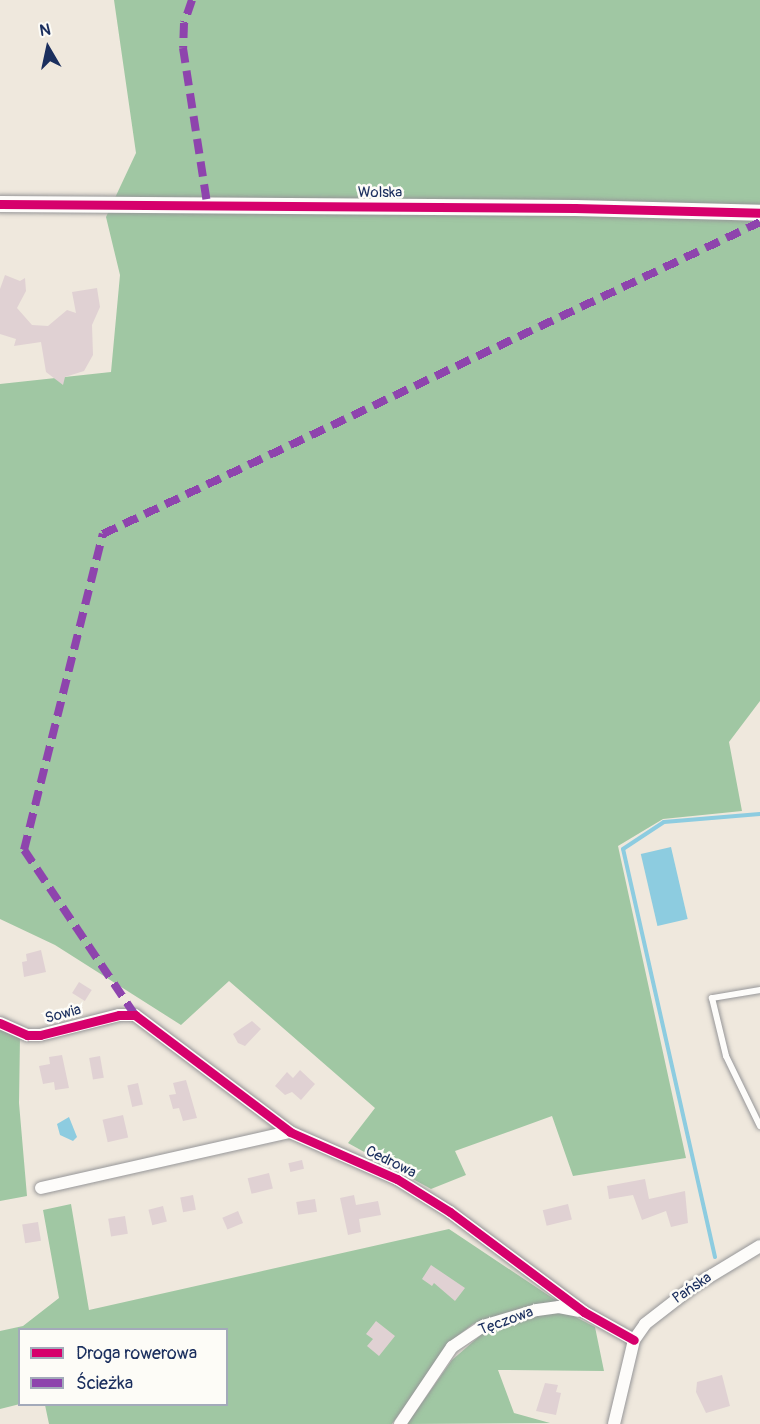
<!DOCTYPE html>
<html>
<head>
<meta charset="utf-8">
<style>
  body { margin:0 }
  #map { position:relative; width:760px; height:1424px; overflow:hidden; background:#efe8dd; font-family:Pangolin,sans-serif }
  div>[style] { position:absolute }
  .forest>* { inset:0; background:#a0c7a3 }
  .water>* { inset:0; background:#8dcce0; transform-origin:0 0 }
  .stream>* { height:4px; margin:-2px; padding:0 2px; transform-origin:2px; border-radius:2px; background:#8dcce0 }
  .building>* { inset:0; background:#e0d1d3; transform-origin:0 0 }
  .roads { filter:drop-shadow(0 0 2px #969698) drop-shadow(0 0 2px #969698) }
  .lane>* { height:6px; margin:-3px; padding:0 3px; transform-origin:3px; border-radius:3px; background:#fdfcfa }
  .street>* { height:12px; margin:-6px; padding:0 6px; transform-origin:6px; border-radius:6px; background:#fdfcfa }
  .secondary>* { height:16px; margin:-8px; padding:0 8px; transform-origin:8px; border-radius:8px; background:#fdfcfa }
  .quiet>* { height:8px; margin-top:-4px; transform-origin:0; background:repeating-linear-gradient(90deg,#8e44ad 0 15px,transparent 0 23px) }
  .cycleway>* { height:9px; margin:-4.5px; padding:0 4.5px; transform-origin:4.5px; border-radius:4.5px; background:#d6006c }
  span { translate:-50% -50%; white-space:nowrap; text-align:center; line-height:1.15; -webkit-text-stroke:5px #fdfcf7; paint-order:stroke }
  .street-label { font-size:15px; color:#1b2f5e }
  .legend { position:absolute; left:18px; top:1328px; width:210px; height:78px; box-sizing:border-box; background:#fdfcf7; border:2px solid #a3aaba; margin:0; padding:8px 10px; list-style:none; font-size:18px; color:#1b2f5e }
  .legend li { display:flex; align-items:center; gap:12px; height:30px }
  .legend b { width:30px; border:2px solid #a3aaba }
  .north { position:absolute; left:18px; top:18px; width:60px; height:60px; -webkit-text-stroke:4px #fdfcf7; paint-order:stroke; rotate:351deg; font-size:16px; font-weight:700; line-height:24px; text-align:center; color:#1b2f5e }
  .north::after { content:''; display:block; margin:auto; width:21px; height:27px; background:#1b2f5e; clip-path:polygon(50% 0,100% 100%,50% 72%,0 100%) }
</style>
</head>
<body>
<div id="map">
  <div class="forest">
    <div style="clip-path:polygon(114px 0,760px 0,760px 701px,729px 742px,742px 811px,663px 819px,618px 846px,686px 1158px,573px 1176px,552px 1116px,455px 1151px,466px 1175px,431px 1189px,348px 1143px,375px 1108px,229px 981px,181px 1025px,55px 945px,0 919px,0 384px,111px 372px,120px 275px,106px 217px,136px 153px)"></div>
    <div style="clip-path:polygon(0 1029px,20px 1037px,19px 1103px,27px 1196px,0 1201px)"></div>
    <div style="clip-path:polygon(71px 1204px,89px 1310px,449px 1229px,557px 1301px,473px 1324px,451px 1341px,392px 1424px,49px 1424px,45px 1405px,226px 1404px,226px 1330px,20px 1330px,20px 1404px,0 1409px,0 1331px,23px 1326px,59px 1298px,43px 1210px)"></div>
    <div style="clip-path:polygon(560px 1309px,595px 1327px,604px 1371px,498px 1370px,514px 1413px,550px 1423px,407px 1424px,452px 1360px,497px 1321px)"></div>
  </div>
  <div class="water">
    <div style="left:671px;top:847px;width:74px;height:31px;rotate:77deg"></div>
    <div style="clip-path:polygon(69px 1117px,77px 1137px,73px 1141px,60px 1135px,57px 1124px)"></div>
  </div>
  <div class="stream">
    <div style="left:715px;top:1257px;width:418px;rotate:-102.7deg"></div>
    <div style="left:623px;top:849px;width:49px;rotate:-33.4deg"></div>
    <div style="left:664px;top:822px;width:96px;rotate:-4.8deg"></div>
  </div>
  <div class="building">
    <div style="clip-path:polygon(5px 275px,20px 281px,25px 278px,26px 291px,17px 308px,32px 325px,48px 326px,67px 310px,76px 313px,72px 292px,97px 288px,100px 307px,92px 325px,93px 355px,84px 371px,65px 377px,63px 385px,46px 372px,41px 342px,14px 346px,16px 339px,0 334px,0 289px)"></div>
    <div style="clip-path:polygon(41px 950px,46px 972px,24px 977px,22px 962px,27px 961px,26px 954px)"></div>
    <div style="left:79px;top:982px;width:15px;height:13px;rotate:32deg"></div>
    <div style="clip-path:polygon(252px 1021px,261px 1029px,245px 1046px,238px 1043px,233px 1034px)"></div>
    <div style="clip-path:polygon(62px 1055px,69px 1088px,55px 1090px,54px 1082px,43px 1084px,39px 1066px,50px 1064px,49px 1057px)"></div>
    <div style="left:100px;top:1056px;width:22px;height:11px;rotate:80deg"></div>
    <div style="clip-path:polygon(300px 1070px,315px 1084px,301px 1100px,292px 1092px,285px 1095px,275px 1086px,287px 1072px,293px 1078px)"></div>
    <div style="clip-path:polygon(186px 1080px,197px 1118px,183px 1121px,179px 1108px,173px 1109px,169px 1095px,176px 1094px,173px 1083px)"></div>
    <div style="left:138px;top:1083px;width:22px;height:11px;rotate:77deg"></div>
    <div style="left:123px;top:1115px;width:23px;height:21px;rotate:77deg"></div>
    <div style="left:302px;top:1160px;width:9px;height:14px;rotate:77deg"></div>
    <div style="left:269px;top:1173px;width:16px;height:22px;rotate:76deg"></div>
    <div style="clip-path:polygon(645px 1179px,649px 1199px,685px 1191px,688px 1223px,671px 1227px,666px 1211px,642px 1220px,633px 1195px,609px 1199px,607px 1186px)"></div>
    <div style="left:193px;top:1195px;width:15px;height:13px;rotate:79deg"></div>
    <div style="clip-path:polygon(354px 1195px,356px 1205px,378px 1201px,381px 1215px,359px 1219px,361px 1232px,348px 1235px,340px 1198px)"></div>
    <div style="left:315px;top:1199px;width:13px;height:19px;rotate:81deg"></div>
    <div style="left:568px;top:1204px;width:16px;height:26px;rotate:76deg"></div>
    <div style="left:163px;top:1206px;width:16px;height:15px;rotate:76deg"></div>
    <div style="left:238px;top:1211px;width:13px;height:17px;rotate:67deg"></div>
    <div style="left:125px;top:1216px;width:18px;height:17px;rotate:81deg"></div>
    <div style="left:38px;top:1222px;width:19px;height:16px;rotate:81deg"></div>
    <div style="clip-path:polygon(431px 1265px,465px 1288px,455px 1301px,434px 1283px,432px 1286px,422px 1279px)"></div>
    <div style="clip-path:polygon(376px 1321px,395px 1336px,379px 1356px,367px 1346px,373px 1339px,366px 1334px)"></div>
    <div style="clip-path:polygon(722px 1375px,730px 1406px,706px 1413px,696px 1392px,697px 1382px)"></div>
    <div style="clip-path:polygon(545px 1383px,558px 1385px,556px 1392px,561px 1393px,556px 1415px,536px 1411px)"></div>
  </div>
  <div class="roads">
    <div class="lane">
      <div style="left:760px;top:990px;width:49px;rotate:170.5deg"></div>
      <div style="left:712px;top:998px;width:60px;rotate:76.4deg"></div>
      <div style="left:726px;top:1056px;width:78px;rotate:64.1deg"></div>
    </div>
    <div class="street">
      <div style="left:0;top:1023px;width:30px;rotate:24deg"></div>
      <div style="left:27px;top:1035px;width:13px"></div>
      <div style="left:40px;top:1035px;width:81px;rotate:-14.2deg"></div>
      <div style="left:119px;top:1015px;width:16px"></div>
      <div style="left:135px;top:1015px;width:194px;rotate:37deg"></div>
      <div style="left:290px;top:1132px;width:117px;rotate:23.7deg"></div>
      <div style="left:397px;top:1179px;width:62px;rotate:31.9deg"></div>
      <div style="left:450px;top:1212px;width:167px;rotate:36.7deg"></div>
      <div style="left:584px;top:1312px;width:57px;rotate:29.2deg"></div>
      <div style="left:41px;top:1188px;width:255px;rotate:-12.7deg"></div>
      <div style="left:400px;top:1424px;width:93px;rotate:-56deg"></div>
      <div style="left:452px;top:1347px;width:37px;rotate:-34deg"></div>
      <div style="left:483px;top:1326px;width:56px;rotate:-16.5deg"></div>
      <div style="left:537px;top:1310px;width:22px;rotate:-8deg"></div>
      <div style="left:559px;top:1307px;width:20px;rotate:11deg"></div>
      <div style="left:614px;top:1424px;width:86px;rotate:-76.6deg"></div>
      <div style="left:634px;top:1340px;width:19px;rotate:-55deg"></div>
      <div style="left:645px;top:1324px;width:62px;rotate:-37.8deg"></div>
      <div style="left:694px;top:1286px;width:77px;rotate:-31.2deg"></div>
    </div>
    <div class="secondary">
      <div style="left:0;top:204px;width:575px;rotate:0.4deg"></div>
      <div style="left:575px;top:208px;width:185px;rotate:1.5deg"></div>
    </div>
  </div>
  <div class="quiet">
    <div style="left:192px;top:0;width:24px;rotate:109deg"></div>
    <div style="left:184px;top:23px;width:25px;rotate:92deg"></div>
    <div style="left:183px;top:48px;width:163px;rotate:81.2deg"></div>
    <div style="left:135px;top:1015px;width:199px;rotate:-123.9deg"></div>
    <div style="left:24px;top:850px;width:326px;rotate:-76deg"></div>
    <div style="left:103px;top:534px;width:727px;rotate:-25.4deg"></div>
  </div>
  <div class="cycleway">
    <div style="left:0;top:204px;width:575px;rotate:0.4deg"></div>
    <div style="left:575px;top:208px;width:185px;rotate:1.5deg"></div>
    <div style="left:0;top:1023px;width:30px;rotate:24deg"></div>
    <div style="left:27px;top:1035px;width:13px"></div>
    <div style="left:40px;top:1035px;width:81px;rotate:-14.2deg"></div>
    <div style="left:119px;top:1015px;width:16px"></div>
    <div style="left:135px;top:1015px;width:194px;rotate:37deg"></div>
    <div style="left:290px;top:1132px;width:117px;rotate:23.7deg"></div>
    <div style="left:397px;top:1179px;width:62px;rotate:31.9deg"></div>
    <div style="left:450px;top:1212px;width:167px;rotate:36.7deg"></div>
    <div style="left:584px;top:1312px;width:57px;rotate:29.2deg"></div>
  </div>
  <div class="street-label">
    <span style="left:380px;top:193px">Wolska</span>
    <span style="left:63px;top:1014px;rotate:-15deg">Sowia</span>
    <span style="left:391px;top:1162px;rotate:26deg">Cedrowa</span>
    <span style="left:692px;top:1288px;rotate:-34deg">Pańska</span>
    <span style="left:506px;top:1321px;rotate:-20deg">Tęczowa</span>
  </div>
  <ul class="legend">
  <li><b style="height:8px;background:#d6006c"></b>Droga rowerowa</li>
  <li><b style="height:8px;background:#8e44ad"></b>Ścieżka</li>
  </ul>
  <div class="north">N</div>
</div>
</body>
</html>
